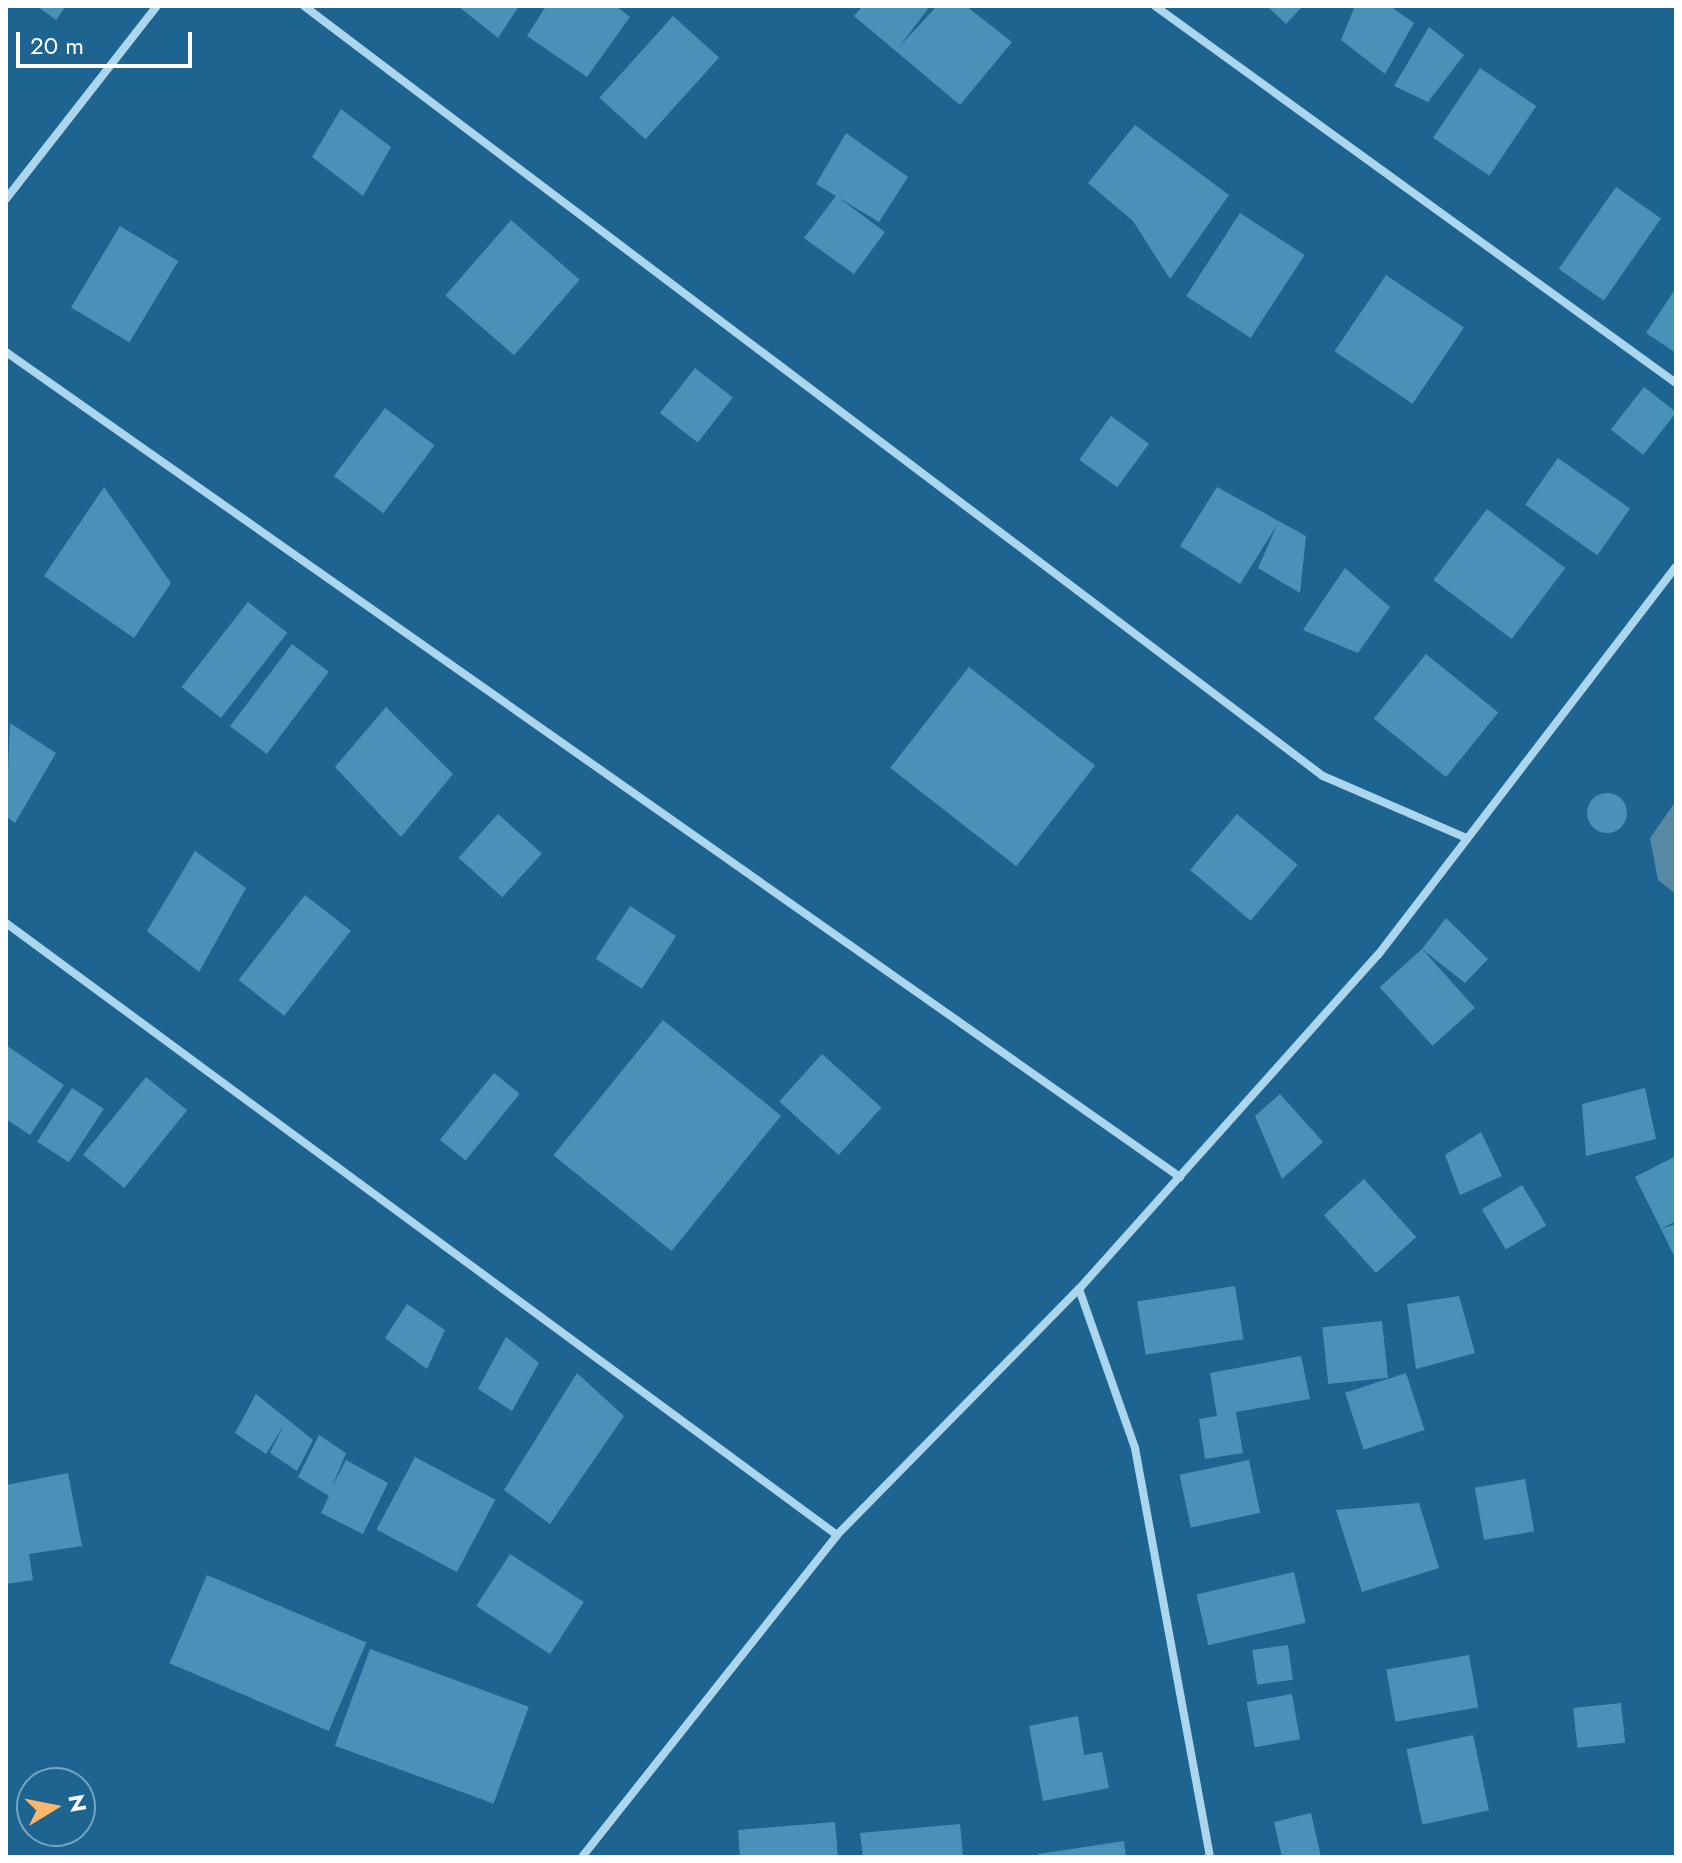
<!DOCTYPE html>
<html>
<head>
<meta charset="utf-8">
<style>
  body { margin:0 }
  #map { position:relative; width:1682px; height:1863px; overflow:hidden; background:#1d6590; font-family:Jost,sans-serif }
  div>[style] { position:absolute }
  .water>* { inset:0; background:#5789a5 }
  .building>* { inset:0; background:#4a91b8; transform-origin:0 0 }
  .round { border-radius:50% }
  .street>* { height:8px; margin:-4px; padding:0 4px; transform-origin:4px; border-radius:4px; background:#acd6ed }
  span { translate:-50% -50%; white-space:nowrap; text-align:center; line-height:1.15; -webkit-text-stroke:8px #1d6590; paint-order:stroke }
  .frame { position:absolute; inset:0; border:8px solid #fff; pointer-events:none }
  .north { position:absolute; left:16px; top:1767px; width:80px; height:80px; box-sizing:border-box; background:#1d6590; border:2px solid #77a3bc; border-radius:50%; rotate:80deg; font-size:22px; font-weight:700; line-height:32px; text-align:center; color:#fff }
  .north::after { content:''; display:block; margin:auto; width:28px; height:36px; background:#fdb66b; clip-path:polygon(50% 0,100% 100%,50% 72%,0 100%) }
  .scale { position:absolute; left:16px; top:32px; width:176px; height:36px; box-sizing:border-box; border:4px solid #fff; border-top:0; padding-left:10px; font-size:24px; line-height:28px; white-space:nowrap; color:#fff; -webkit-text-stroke:6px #1d6590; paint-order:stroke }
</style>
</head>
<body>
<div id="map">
  <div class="water">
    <div style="clip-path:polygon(1676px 801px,1676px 894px,1658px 880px,1650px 838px)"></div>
  </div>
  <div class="building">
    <div style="clip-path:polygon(37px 6px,66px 6px,56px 20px)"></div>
    <div style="clip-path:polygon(458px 6px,519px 6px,498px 38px)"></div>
    <div style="clip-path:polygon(546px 6px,616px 6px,630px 17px,587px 77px,527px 36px)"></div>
    <div style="clip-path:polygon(863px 6px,930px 6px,899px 47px,937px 6px,966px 6px,1012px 42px,960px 105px,854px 16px)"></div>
    <div style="clip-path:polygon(1267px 6px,1303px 6px,1286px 24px)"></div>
    <div style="clip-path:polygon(1355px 6px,1390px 6px,1414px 23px,1385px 74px,1341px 40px)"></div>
    <div style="left:673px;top:16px;width:62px;height:110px;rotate:42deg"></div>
    <div style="clip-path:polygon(1429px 27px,1464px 55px,1428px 102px,1394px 86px)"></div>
    <div style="left:1480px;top:68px;width:68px;height:84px;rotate:34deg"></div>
    <div style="clip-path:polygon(341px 109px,391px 147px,363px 196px,312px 157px)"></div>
    <div style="clip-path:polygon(1135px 125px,1229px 195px,1170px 279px,1133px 221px,1088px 183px)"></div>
    <div style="clip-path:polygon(846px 133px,908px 177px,879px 222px,839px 198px,885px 232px,854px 274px,804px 238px,836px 196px,816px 184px)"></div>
    <div style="left:1616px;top:187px;width:55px;height:100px;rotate:35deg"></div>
    <div style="left:1240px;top:213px;width:77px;height:99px;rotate:33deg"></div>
    <div style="left:511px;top:220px;width:91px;height:100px;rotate:41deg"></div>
    <div style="left:120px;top:226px;width:68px;height:95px;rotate:31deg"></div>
    <div style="left:1386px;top:275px;width:94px;height:92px;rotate:34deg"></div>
    <div style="clip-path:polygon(1676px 288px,1676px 353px,1646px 333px)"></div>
    <div style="left:695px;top:368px;width:48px;height:57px;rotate:38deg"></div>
    <div style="left:1644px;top:387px;width:41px;height:54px;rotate:38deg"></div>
    <div style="left:385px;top:408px;width:62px;height:85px;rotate:37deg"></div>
    <div style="left:1111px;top:416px;width:47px;height:54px;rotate:36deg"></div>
    <div style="left:1558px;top:458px;width:88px;height:57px;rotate:35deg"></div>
    <div style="clip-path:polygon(104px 487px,171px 583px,134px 638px,44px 576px)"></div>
    <div style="clip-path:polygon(1217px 487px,1306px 536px,1300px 593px,1258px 568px,1277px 525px,1240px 584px,1180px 546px)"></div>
    <div style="left:1487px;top:509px;width:98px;height:89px;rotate:37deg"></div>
    <div style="clip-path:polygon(1345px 568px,1390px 607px,1358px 653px,1303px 630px)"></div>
    <div style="left:248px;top:602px;width:50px;height:108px;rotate:38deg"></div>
    <div style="left:292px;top:644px;width:46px;height:103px;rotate:37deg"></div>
    <div style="left:1426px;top:654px;width:93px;height:83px;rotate:39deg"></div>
    <div style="left:969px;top:667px;width:160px;height:128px;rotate:38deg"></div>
    <div style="clip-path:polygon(386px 707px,453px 774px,401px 837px,335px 767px)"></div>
    <div style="clip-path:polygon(10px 723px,56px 753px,15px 823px,6px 816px)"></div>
    <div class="round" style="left:1587px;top:793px;width:40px;height:40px"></div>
    <div style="left:498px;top:814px;width:59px;height:59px;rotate:42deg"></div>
    <div style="left:1237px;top:814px;width:79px;height:73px;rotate:40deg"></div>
    <div style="clip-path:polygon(195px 851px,246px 888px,199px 972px,147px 931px)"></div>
    <div style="left:305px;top:895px;width:58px;height:108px;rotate:38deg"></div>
    <div style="left:630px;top:906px;width:55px;height:63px;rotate:33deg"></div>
    <div style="clip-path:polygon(1446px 918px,1488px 959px,1465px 983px,1422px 949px)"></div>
    <div style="left:1422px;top:949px;width:79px;height:57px;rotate:48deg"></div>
    <div style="left:663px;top:1020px;width:152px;height:174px;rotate:39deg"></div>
    <div style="clip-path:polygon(6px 1045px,64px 1085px,30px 1135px,6px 1119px)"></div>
    <div style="left:822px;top:1054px;width:80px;height:64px;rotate:42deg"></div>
    <div style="left:494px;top:1073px;width:33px;height:86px;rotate:39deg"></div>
    <div style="left:146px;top:1077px;width:53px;height:100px;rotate:39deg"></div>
    <div style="left:72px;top:1088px;width:38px;height:64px;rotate:33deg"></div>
    <div style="clip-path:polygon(1645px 1088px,1656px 1139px,1586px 1156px,1582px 1104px)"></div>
    <div style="clip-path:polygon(1280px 1094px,1323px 1142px,1282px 1179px,1255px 1116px)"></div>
    <div style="clip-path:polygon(1481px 1132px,1502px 1176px,1460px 1195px,1445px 1155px)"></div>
    <div style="clip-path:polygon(1676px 1156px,1676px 1221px,1661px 1229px,1635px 1177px)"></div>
    <div style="left:1364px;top:1179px;width:78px;height:54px;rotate:48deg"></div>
    <div style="left:1522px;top:1185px;width:47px;height:47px;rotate:59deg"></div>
    <div style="clip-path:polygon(1676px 1224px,1676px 1260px,1661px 1229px)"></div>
    <div style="left:1235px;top:1286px;width:54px;height:99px;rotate:81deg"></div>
    <div style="clip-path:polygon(1459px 1296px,1475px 1353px,1416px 1369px,1407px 1304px)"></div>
    <div style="clip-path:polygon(407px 1304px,445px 1330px,427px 1369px,385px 1338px)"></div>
    <div style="left:1382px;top:1321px;width:57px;height:60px;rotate:84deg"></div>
    <div style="clip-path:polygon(506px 1337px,539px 1363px,512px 1411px,478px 1389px)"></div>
    <div style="clip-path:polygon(1301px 1356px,1310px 1399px,1236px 1412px,1243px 1453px,1205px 1459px,1199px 1419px,1217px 1416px,1210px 1373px)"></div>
    <div style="clip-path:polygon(577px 1373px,624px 1416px,550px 1524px,504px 1490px)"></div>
    <div style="left:1406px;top:1373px;width:60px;height:64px;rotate:72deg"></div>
    <div style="clip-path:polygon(256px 1394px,313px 1440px,297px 1471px,270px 1453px,284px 1425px,266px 1454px,235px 1433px)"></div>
    <div style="clip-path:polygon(319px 1435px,346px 1453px,332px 1487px,346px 1460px,388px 1483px,363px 1534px,321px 1513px,329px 1496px,298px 1477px)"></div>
    <div style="left:415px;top:1457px;width:91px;height:82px;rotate:28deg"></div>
    <div style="left:1249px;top:1460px;width:54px;height:71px;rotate:78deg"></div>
    <div style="clip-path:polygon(68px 1473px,82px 1546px,29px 1554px,33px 1580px,6px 1584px,6px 1485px)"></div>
    <div style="left:1525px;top:1479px;width:53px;height:51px;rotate:80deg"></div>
    <div style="clip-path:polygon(1419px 1503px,1439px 1568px,1362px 1592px,1336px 1510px)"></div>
    <div style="left:510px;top:1554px;width:88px;height:62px;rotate:33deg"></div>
    <div style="left:1294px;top:1572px;width:52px;height:100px;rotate:77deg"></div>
    <div style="left:207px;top:1575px;width:173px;height:96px;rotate:23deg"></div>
    <div style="left:1288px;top:1645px;width:35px;height:36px;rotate:82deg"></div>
    <div style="left:370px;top:1649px;width:169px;height:103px;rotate:20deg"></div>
    <div style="left:1469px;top:1655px;width:53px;height:84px;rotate:80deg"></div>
    <div style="left:1292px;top:1694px;width:46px;height:46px;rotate:80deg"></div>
    <div style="left:1621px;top:1703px;width:40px;height:48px;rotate:84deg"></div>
    <div style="clip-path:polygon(1078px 1716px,1084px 1755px,1102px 1752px,1109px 1788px,1043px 1801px,1029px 1726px)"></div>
    <div style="left:1473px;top:1735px;width:77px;height:68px;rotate:78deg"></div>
    <div style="clip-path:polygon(1311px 1813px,1321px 1857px,1282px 1857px,1274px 1822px)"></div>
    <div style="clip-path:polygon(835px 1822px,838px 1857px,740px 1857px,738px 1830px)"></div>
    <div style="clip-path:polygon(960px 1824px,963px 1857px,863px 1857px,860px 1833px)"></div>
    <div style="clip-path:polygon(1124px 1841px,1126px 1857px,1038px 1857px,1038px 1854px)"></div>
  </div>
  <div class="street">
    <div style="left:304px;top:6px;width:1277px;rotate:37.08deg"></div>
    <div style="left:1323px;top:776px;width:154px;rotate:23.4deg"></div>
    <div style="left:1155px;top:6px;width:643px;rotate:35.89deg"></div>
    <div style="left:6px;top:199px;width:245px;rotate:-52deg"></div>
    <div style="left:6px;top:352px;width:1435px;rotate:35.1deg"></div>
    <div style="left:6px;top:923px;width:1032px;rotate:36.37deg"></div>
    <div style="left:1079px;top:1289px;width:169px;rotate:70.6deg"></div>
    <div style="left:1135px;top:1448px;width:416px;rotate:79.6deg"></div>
    <div style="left:582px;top:1857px;width:411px;rotate:-51.6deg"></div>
    <div style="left:837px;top:1535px;width:345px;rotate:-45.5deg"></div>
    <div style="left:1079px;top:1289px;width:448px;rotate:-48.2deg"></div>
    <div style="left:1378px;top:955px;width:489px;rotate:-52.5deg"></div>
  </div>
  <div class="frame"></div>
  <div class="north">N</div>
  <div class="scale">20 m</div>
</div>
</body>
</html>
